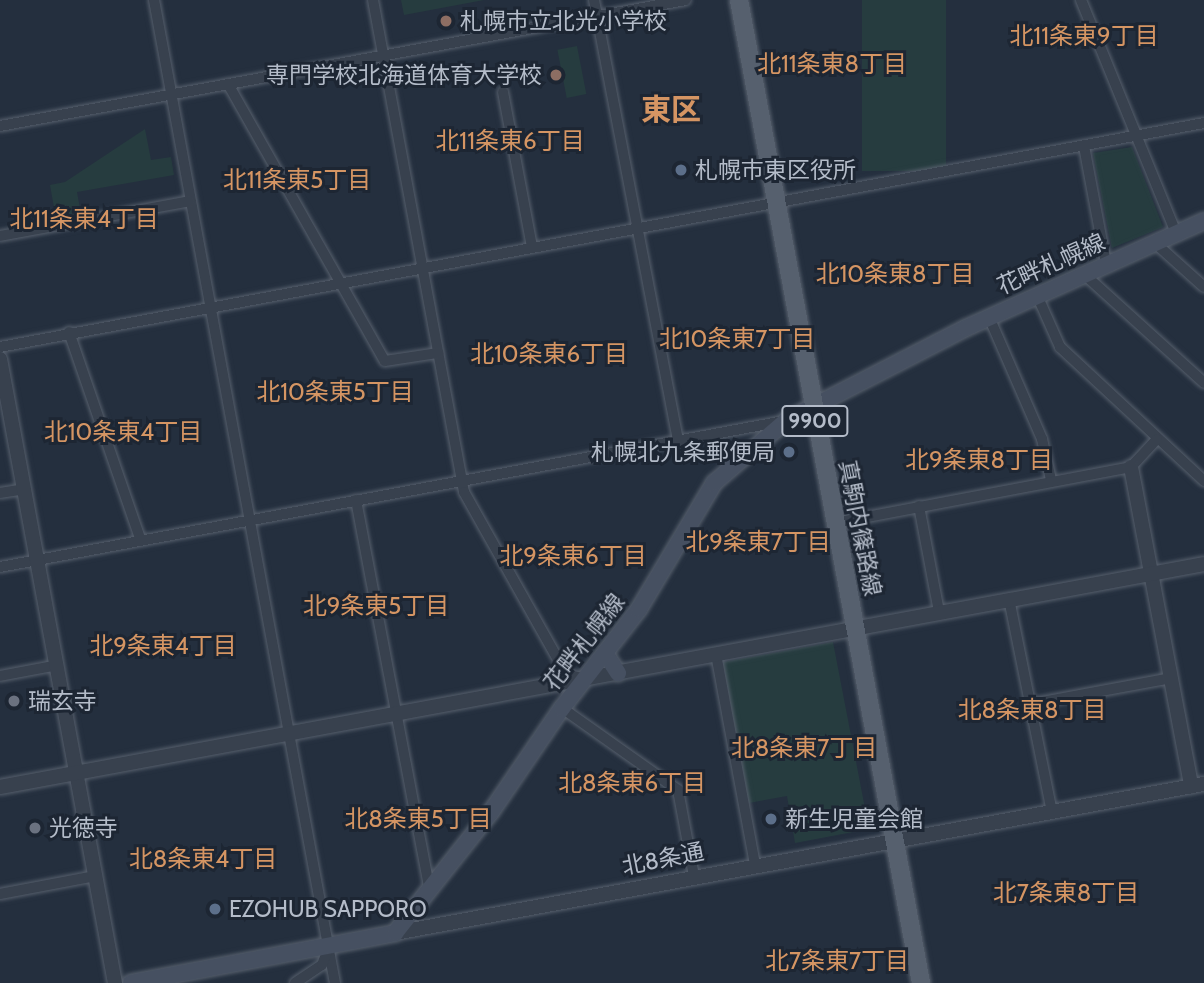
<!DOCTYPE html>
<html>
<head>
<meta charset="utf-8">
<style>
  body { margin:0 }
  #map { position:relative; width:1204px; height:983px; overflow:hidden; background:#242f3e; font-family:Cabin,"Noto Sans JP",sans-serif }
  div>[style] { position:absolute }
  .green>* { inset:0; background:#263c3f; transform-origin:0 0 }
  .roads { filter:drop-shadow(0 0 2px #565f6c) drop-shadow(0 0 2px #565f6c) }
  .minor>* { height:10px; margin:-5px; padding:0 5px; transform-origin:5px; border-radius:5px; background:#38414e }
  .tertiary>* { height:14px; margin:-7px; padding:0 7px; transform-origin:7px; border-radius:7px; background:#38414e }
  .secondary>* { height:16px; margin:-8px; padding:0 8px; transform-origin:8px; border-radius:8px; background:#465061 }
  .primary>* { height:18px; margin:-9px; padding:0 9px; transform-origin:9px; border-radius:9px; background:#56606e }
  .dots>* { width:19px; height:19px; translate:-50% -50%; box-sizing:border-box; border:4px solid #1d2633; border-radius:50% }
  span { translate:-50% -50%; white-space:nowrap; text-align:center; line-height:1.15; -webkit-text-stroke:6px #1d2633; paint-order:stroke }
  .shield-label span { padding:2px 5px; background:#1d2633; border:2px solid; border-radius:5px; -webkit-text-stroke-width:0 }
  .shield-label { font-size:21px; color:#b4bcc9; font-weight:700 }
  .poi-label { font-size:23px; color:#b4bcc9 }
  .left { translate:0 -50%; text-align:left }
  .right { translate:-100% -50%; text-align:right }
  .street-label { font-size:23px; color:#b4bcc9 }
  .neighbourhood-label { font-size:24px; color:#d59563 }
  .district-label { font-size:30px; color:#d59563; font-weight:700 }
</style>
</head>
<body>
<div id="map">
  <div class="green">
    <div style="clip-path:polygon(401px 0,484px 0,404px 15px)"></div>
    <div style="left:862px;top:0;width:84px;height:171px"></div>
    <div style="left:577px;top:46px;width:49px;height:20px;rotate:79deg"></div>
    <div style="clip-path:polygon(145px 129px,151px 160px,171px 157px,174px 175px,77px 192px,81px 214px,56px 219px,50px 185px,65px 182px)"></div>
    <div style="clip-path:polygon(1132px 147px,1163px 227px,1112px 248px,1093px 153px)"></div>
    <div style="clip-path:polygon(833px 642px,869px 829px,795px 843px,787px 796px,749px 803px,723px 662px)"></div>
  </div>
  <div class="roads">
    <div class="minor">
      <div style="left:154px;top:0;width:1000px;rotate:79.57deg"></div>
      <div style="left:373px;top:0;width:500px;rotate:79.52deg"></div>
      <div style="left:464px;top:492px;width:209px;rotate:60.7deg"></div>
      <div style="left:566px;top:674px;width:16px;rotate:15deg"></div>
      <div style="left:594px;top:0;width:448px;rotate:79.2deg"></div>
      <div style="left:1081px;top:0;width:252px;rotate:67.8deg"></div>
      <div style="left:228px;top:84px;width:318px;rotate:60.5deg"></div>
      <div style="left:385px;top:361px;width:54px;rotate:-8.6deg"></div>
      <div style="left:503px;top:92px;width:158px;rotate:79.4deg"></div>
      <div style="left:0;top:126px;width:697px;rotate:-10.41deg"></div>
      <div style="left:1084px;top:146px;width:119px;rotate:79.4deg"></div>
      <div style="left:0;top:236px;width:193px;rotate:-10.4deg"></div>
      <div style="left:1154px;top:242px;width:67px;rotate:42deg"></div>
      <div style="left:1084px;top:274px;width:162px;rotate:42.2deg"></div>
      <div style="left:1037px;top:295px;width:57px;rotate:66.1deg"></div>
      <div style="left:1060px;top:347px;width:197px;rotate:42.9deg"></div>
      <div style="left:989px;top:317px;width:133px;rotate:66.5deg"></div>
      <div style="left:1042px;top:439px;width:42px;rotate:77.6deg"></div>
      <div style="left:69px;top:332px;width:218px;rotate:71deg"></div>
      <div style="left:0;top:347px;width:1225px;rotate:-10.54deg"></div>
      <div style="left:0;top:493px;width:24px;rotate:-9deg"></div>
      <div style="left:356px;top:500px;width:395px;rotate:79.3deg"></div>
      <div style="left:919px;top:506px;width:108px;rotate:79.3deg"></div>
      <div style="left:835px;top:523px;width:301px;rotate:-10.7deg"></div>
      <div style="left:1131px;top:467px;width:38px;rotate:-47deg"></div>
      <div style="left:0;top:567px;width:797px;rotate:-10.55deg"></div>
      <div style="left:1009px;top:599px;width:217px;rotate:78.6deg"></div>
      <div style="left:716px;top:654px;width:215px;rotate:79.5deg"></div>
      <div style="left:0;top:676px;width:59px;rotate:-10.7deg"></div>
      <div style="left:1031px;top:704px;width:142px;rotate:-10.5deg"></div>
      <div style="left:562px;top:708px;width:142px;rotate:35.3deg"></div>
      <div style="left:678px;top:790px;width:87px;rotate:79.5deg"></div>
      <div style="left:0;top:894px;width:97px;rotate:-10.7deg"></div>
      <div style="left:295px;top:983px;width:32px;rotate:-34deg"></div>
      <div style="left:322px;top:965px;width:17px;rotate:-69deg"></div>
    </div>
    <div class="tertiary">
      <div style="left:0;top:359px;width:635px;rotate:79.56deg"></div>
      <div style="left:1131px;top:467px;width:325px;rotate:79.3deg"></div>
      <div style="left:0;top:787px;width:1224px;rotate:-10.49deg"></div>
      <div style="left:395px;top:933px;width:823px;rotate:-10.44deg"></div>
    </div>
    <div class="secondary">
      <div style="left:605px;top:653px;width:24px;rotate:57deg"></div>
      <div style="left:131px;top:983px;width:269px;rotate:-10.7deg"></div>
      <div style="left:395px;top:933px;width:154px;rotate:-51.6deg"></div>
      <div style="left:491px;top:812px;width:126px;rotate:-55.7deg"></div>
      <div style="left:562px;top:708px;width:125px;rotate:-52.1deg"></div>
      <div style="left:639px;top:609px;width:147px;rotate:-59.2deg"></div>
      <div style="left:714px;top:483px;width:96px;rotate:-40.8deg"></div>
      <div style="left:787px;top:420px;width:201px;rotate:-27.2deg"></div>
      <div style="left:966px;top:328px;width:261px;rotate:-24.2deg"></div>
    </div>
    <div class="primary">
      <div style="left:739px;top:0;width:1000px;rotate:79.51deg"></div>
    </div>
  </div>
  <div class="dots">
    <div style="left:446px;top:21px;background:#8d6e63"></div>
    <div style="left:556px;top:75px;background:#8d6e63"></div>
    <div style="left:681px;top:170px;background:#5c6f8a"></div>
    <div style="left:789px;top:452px;background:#5c6f8a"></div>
    <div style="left:14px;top:701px;background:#6b7280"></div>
    <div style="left:771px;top:819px;background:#5c6f8a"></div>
    <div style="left:35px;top:828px;background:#6b7280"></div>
    <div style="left:215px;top:909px;background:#5c6f8a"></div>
  </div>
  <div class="shield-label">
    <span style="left:815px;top:421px">9900</span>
  </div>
  <div class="poi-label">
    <span class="left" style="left:460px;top:21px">札幌市立北光小学校</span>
    <span class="right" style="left:542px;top:75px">専門学校北海道体育大学校</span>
    <span class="left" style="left:695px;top:170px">札幌市東区役所</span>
    <span class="right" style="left:775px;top:452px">札幌北九条郵便局</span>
    <span class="left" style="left:28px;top:701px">瑞玄寺</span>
    <span class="left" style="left:785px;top:819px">新生児童会館</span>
    <span class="left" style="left:49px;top:828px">光徳寺</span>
    <span class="left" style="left:229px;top:909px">EZOHUB SAPPORO</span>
  </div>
  <div class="street-label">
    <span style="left:1051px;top:264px;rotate:-24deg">花畔札幌線</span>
    <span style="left:860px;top:528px;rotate:79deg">真駒内篠路線</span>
    <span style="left:584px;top:642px;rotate:-52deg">花畔札幌線</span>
    <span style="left:663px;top:859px;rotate:-11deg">北8条通</span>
  </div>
  <div class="neighbourhood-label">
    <span style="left:1084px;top:36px">北11条東9丁目</span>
    <span style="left:832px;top:64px">北11条東8丁目</span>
    <span style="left:510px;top:141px">北11条東6丁目</span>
    <span style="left:297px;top:180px">北11条東5丁目</span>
    <span style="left:84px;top:219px">北11条東4丁目</span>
    <span style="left:895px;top:274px">北10条東8丁目</span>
    <span style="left:737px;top:339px">北10条東7丁目</span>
    <span style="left:549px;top:354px">北10条東6丁目</span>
    <span style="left:335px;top:392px">北10条東5丁目</span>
    <span style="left:123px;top:432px">北10条東4丁目</span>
    <span style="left:979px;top:460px">北9条東8丁目</span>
    <span style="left:758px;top:542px">北9条東7丁目</span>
    <span style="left:573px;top:556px">北9条東6丁目</span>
    <span style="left:376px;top:606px">北9条東5丁目</span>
    <span style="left:163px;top:646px">北9条東4丁目</span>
    <span style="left:1032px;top:710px">北8条東8丁目</span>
    <span style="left:804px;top:748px">北8条東7丁目</span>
    <span style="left:632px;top:783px">北8条東6丁目</span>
    <span style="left:418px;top:819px">北8条東5丁目</span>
    <span style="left:203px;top:859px">北8条東4丁目</span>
    <span style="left:1066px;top:893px">北7条東8丁目</span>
    <span style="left:837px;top:961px">北7条東7丁目</span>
  </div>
  <div class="district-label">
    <span style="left:671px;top:110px">東区</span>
  </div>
</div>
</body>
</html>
